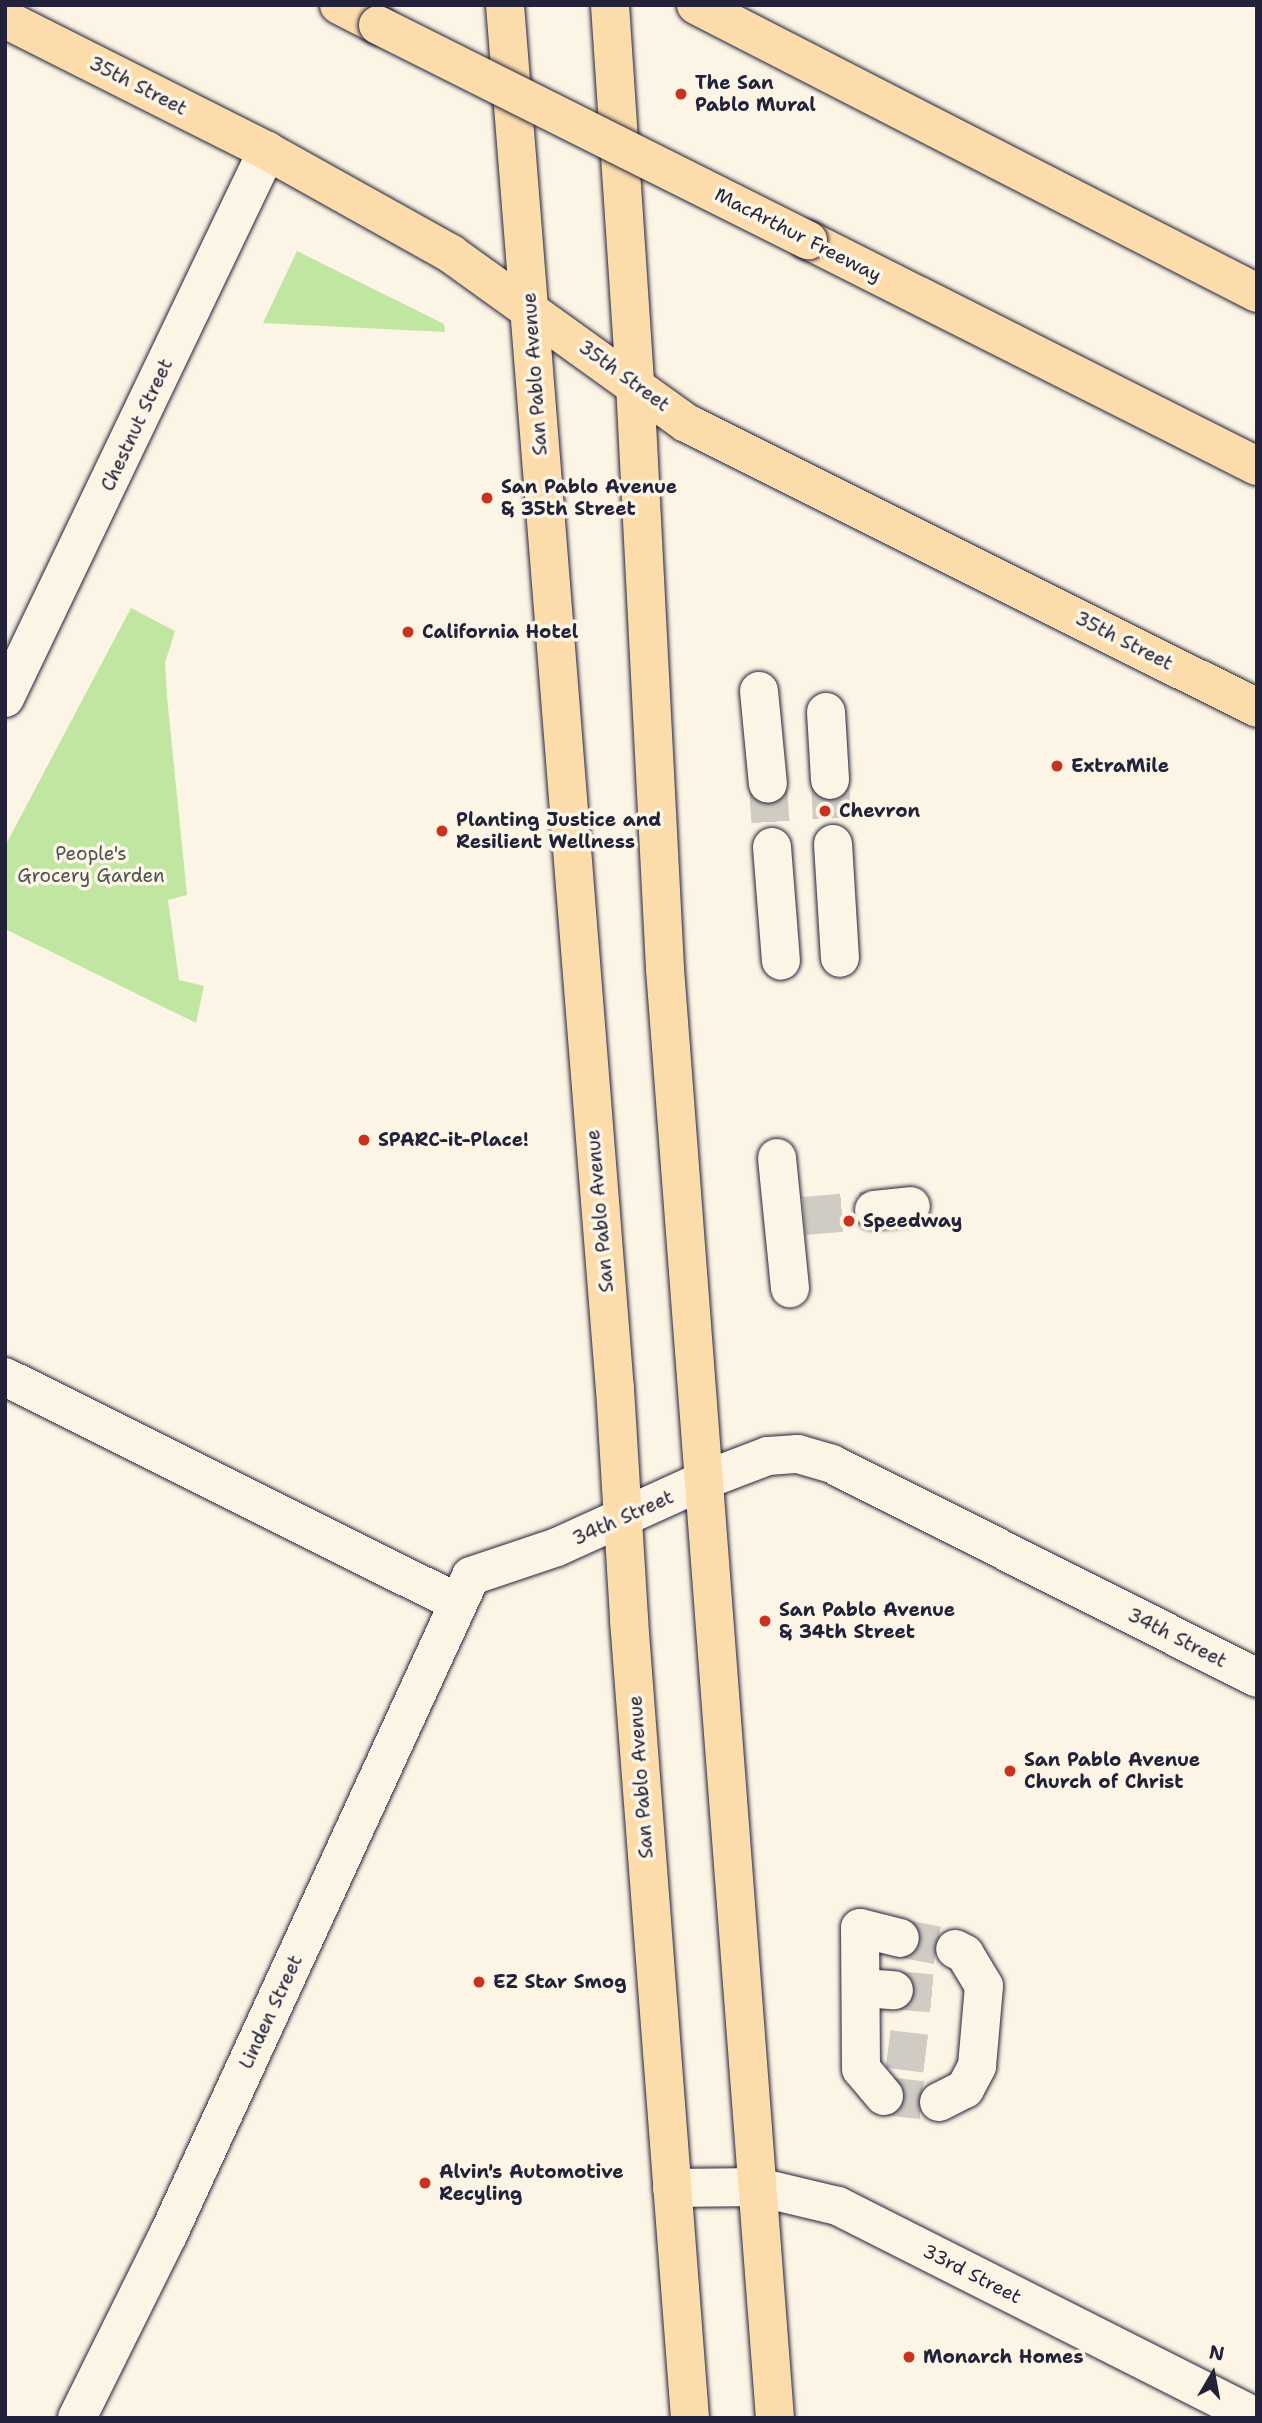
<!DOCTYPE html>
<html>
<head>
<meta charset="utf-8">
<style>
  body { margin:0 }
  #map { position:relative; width:1262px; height:2423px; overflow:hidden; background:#fcf5e5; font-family:"Shantell Sans",sans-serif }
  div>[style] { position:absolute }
  .green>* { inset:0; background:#c0e6a1 }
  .minor-tunnel>* { height:38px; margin-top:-19px; transform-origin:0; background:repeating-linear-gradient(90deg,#d0cbc3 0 38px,transparent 0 57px) }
  .roads { filter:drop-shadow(0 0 2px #22223b) drop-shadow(0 0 2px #22223b) }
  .minor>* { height:38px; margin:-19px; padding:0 19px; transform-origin:19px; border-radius:19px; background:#fcf5e5 }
  .major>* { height:38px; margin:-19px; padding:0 19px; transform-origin:19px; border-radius:19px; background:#fddcac }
  .highway>* { height:38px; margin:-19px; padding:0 19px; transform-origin:19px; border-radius:19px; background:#fddcac }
  .bridges { filter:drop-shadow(0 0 2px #22223b) drop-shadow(0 0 2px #22223b) }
  .highway-bridge>* { height:38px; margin:-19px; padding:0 19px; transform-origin:19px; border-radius:19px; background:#fddcac }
  .dots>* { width:19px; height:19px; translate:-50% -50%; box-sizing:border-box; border:4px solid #fcf5e5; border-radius:50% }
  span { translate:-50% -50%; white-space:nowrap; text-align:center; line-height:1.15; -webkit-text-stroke:7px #fcf5e5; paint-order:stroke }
  .poi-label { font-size:19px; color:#22223b; font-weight:700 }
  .left { translate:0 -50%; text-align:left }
  .street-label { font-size:19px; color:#22223b }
  .park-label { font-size:19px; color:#4a5354 }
  .frame { position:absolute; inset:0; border:7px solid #22223b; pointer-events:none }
  .north { position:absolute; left:1178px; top:2339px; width:70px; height:70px; -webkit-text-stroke:5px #fcf5e5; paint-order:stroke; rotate:10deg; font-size:19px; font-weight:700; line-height:28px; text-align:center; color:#22223b }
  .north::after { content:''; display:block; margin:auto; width:24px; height:32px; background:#22223b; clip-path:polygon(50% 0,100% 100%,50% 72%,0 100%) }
</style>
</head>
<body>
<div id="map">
  <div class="green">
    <div style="clip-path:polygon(297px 251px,444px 324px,445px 332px,263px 323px)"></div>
    <div style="clip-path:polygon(131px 608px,175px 631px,165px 663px,167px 697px,187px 895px,168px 900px,179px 980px,204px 986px,196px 1023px,5px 929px,5px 846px)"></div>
  </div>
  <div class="minor-tunnel">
    <div style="left:830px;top:780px;width:64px;rotate:87.3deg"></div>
    <div style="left:768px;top:784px;width:63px;rotate:86.4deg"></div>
    <div style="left:804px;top:1216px;width:70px;rotate:-4.9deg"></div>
    <div style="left:900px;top:1938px;width:56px;rotate:11.3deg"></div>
    <div style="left:894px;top:1990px;width:56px;rotate:5.1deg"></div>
    <div style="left:888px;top:2049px;width:56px;rotate:7.1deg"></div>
    <div style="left:884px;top:2096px;width:55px;rotate:6.2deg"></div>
  </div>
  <div class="roads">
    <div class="minor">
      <div style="left:759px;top:691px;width:93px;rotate:84.5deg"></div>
      <div style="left:5px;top:698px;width:607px;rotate:-64.41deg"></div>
      <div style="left:826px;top:712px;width:68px;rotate:86.6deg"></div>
      <div style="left:833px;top:844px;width:114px;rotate:86.5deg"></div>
      <div style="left:772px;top:847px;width:114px;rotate:85.5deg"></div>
      <div style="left:777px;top:1158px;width:131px;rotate:84.3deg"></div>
      <div style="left:874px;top:1210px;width:37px;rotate:-6deg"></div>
      <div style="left:5px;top:1377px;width:506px;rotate:26.51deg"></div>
      <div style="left:862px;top:1988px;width:32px;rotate:4deg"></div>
      <div style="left:884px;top:2096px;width:35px;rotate:-130deg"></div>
      <div style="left:861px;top:2069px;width:141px;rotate:-90.4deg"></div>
      <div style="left:860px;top:1928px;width:41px;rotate:14deg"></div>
      <div style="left:939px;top:2102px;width:29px;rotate:-27deg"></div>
      <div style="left:965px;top:2089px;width:26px;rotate:-62deg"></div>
      <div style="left:977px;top:2066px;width:80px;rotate:-85deg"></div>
      <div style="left:984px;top:1986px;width:37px;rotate:-121deg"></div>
      <div style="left:965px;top:1954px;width:11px;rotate:-153deg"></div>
      <div style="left:672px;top:2188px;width:86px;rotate:-0.7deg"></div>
      <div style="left:758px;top:2187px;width:82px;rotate:13.4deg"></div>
      <div style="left:838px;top:2206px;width:470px;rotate:26.8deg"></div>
      <div style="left:77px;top:2418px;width:204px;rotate:-63.6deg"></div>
      <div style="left:168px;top:2235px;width:725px;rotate:-65.31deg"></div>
      <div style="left:471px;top:1576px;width:91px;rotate:-18.6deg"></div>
      <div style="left:557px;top:1547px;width:162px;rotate:-24.4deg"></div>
      <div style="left:705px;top:1480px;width:67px;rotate:-20.9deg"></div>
      <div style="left:768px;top:1456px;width:30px;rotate:-4deg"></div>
      <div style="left:798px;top:1454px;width:35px;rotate:16deg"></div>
      <div style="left:832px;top:1464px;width:476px;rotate:26.7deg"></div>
    </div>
    <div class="major">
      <div style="left:505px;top:5px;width:1388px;rotate:85.46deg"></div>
      <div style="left:615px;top:1389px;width:231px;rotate:86.5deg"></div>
      <div style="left:629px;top:1620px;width:800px;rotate:85.63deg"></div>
      <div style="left:610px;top:5px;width:380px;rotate:86.2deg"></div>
      <div style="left:635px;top:384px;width:586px;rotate:87.06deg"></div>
      <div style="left:665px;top:969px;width:1453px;rotate:85.66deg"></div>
      <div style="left:5px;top:19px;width:293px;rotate:26.7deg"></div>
      <div style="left:267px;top:151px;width:211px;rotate:29.2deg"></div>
      <div style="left:451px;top:254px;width:289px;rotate:35.7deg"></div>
      <div style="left:686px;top:423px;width:638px;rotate:26.52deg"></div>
    </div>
    <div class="highway">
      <div style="left:339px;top:5px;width:44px;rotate:27.1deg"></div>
      <div style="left:696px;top:5px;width:631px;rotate:27.17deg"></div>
      <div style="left:808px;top:240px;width:503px;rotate:26.72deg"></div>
    </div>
  </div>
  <div class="bridges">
    <div class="highway-bridge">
      <div style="left:378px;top:25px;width:481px;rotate:26.6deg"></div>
    </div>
  </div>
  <div class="dots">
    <div style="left:681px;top:94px;background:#c8321e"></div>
    <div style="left:487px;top:498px;background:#c8321e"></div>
    <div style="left:408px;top:632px;background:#c8321e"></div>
    <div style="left:1057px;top:766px;background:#c8321e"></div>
    <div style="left:825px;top:811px;background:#c8321e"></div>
    <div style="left:442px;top:831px;background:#c8321e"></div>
    <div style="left:364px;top:1140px;background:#c8321e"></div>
    <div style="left:849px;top:1221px;background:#c8321e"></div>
    <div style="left:765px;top:1621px;background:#c8321e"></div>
    <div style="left:1010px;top:1771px;background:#c8321e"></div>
    <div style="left:479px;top:1982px;background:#c8321e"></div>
    <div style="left:425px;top:2183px;background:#c8321e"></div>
    <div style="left:909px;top:2357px;background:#c8321e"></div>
  </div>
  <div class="poi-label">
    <span class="left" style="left:695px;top:94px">The San<br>Pablo Mural</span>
    <span class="left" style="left:501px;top:498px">San Pablo Avenue<br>&amp; 35th Street</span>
    <span class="left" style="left:422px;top:632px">California Hotel</span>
    <span class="left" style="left:1071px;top:766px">ExtraMile</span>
    <span class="left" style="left:839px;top:811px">Chevron</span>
    <span class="left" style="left:456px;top:831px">Planting Justice and<br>Resilient Wellness</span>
    <span class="left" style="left:378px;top:1140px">SPARC-it-Place!</span>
    <span class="left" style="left:863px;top:1221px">Speedway</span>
    <span class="left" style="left:779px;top:1621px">San Pablo Avenue<br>&amp; 34th Street</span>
    <span class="left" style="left:1024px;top:1771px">San Pablo Avenue<br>Church of Christ</span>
    <span class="left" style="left:493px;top:1982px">EZ Star Smog</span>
    <span class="left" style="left:439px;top:2183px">Alvin's Automotive<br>Recyling</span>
    <span class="left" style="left:923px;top:2357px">Monarch Homes</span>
  </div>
  <div class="street-label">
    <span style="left:138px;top:86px;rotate:27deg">35th Street</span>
    <span style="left:798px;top:235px;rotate:27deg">MacArthur Freeway</span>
    <span style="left:535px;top:374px;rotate:-94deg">San Pablo Avenue</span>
    <span style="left:624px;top:376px;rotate:36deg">35th Street</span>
    <span style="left:137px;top:425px;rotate:-65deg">Chestnut Street</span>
    <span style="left:1124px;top:641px;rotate:27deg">35th Street</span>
    <span style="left:600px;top:1211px;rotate:-95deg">San Pablo Avenue</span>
    <span style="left:623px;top:1518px;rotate:-24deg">34th Street</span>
    <span style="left:1177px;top:1638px;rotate:27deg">34th Street</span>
    <span style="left:641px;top:1777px;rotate:-94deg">San Pablo Avenue</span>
    <span style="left:271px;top:2012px;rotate:-65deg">Linden Street</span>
    <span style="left:972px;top:2274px;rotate:27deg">33rd Street</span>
  </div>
  <div class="park-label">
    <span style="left:91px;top:865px">People's<br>Grocery Garden</span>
  </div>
  <div class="frame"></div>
  <div class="north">N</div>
</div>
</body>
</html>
